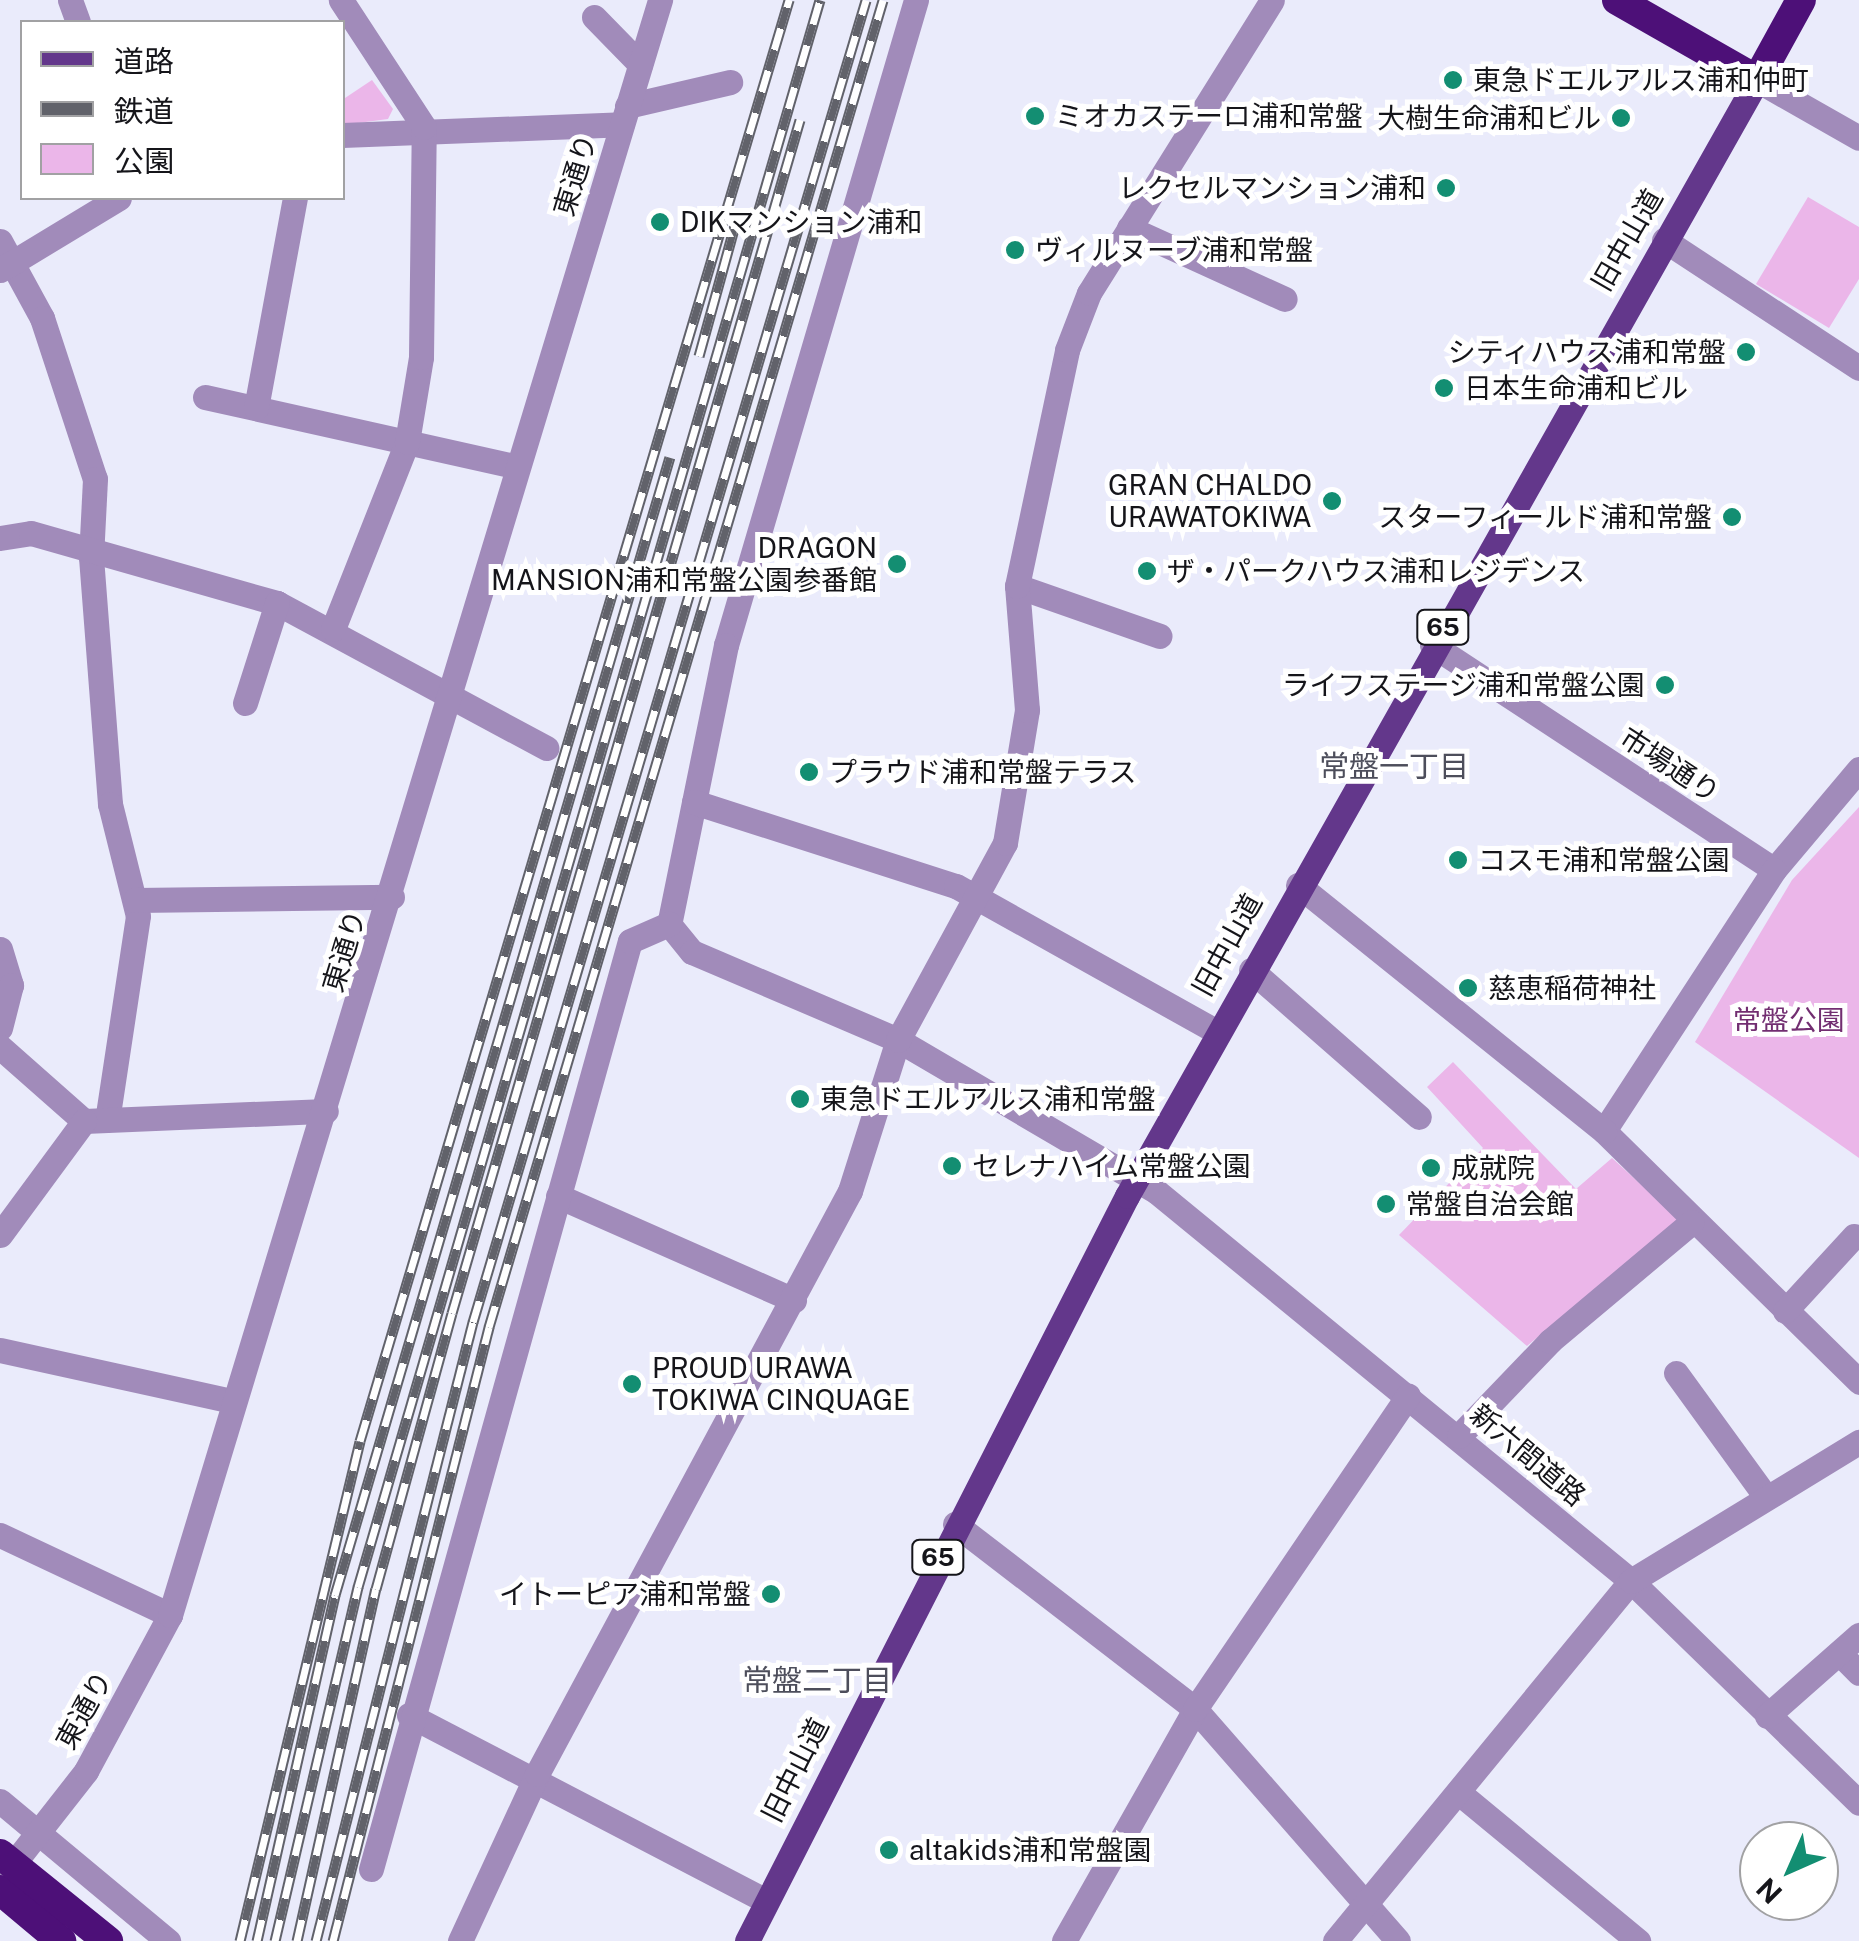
<!DOCTYPE html>
<html>
<head>
<meta charset="utf-8">
<style>
  body { margin:0 }
  #map { position:relative; width:1859px; height:1941px; overflow:hidden; background:#eaebfb; font-family:"Public Sans","Noto Sans JP",sans-serif }
  div>[style] { position:absolute }
  .green>* { inset:0; background:#ebb6e9 }
  .minor>* { height:25px; margin:-12.5px; padding:0 12.5px; transform-origin:12.5px; border-radius:12.5px; background:#a18bba }
  .major>* { height:25px; margin:-12.5px; padding:0 12.5px; transform-origin:12.5px; border-radius:12.5px; background:#63378b }
  .highway>* { height:30px; margin:-15px; padding:0 15px; transform-origin:15px; border-radius:15px; background:#4d1078 }
  .rail>* { height:11px; margin-top:-5.5px; transform-origin:0; background:repeating-linear-gradient(90deg,#fff 0 22px,#61626a 0 44px); box-sizing:border-box; border-block:2px solid #61626a }
  .highway-bridge>* { height:30px; margin:-15px; padding:0 15px; transform-origin:15px; border-radius:15px; background:#4d1078 }
  .dots>* { width:28px; height:28px; translate:-50% -50%; box-sizing:border-box; border:5px solid #fff; border-radius:50% }
  span { translate:-50% -50%; white-space:nowrap; text-align:center; line-height:1.15; -webkit-text-stroke:10px #fff; paint-order:stroke }
  .shield-label span { padding:2px 8px; background:#fff; border:2px solid; border-radius:8px; -webkit-text-stroke-width:0 }
  .shield-label { font-size:25px; color:#15151a; font-weight:700 }
  .poi-label { font-size:28px; color:#15151a }
  .left { translate:0 -50%; text-align:left }
  .right { translate:-100% -50%; text-align:right }
  .street-label { font-size:28px; color:#15151a }
  .park-label { font-size:28px; color:#722e71 }
  .neighbourhood-label { font-size:30px; color:#4d4e5b }
  .legend { position:absolute; left:20px; top:20px; width:325px; height:180px; box-sizing:border-box; background:#fff; border:2px solid #a1a1a3; margin:0; padding:12px 18px; list-style:none; font-size:30px; color:#15151a }
  .legend li { display:flex; align-items:center; gap:20px; height:50px }
  .legend b { width:50px; border:2px solid #a1a1a3 }
  .north { position:absolute; left:1739px; top:1821px; width:100px; height:100px; box-sizing:border-box; background:#fff; border:2px solid #a1a1a3; border-radius:50%; rotate:225deg; font-size:28px; font-weight:700; line-height:40px; text-align:center; color:#15151a }
  .north::after { content:''; display:block; margin:auto; width:35px; height:45px; background:#138e72; clip-path:polygon(50% 0,100% 100%,50% 72%,0 100%) }
</style>
</head>
<body>
<div id="map">
  <div class="green">
    <div style="clip-path:polygon(372px 80px,393px 109px,388px 119px,343px 125px,342px 100px)"></div>
    <div style="clip-path:polygon(1808px 197px,1859px 227px,1859px 279px,1829px 328px,1756px 284px)"></div>
    <div style="clip-path:polygon(1859px 807px,1859px 1158px,1695px 1042px,1792px 880px)"></div>
    <div style="clip-path:polygon(1453px 1062px,1576px 1189px,1612px 1158px,1679px 1219px,1527px 1346px,1399px 1235px,1483px 1148px,1427px 1087px)"></div>
  </div>
  <div class="minor">
    <div style="left:70px;top:0;width:23px;rotate:70deg"></div>
    <div style="left:916px;top:0;width:672px;rotate:106.41deg"></div>
    <div style="left:726px;top:645px;width:285px;rotate:101.5deg"></div>
    <div style="left:669px;top:924px;width:36px;rotate:51deg"></div>
    <div style="left:692px;top:952px;width:224px;rotate:23.1deg"></div>
    <div style="left:898px;top:1040px;width:300px;rotate:30.4deg"></div>
    <div style="left:1157px;top:1192px;width:613px;rotate:39.37deg"></div>
    <div style="left:1631px;top:1581px;width:318px;rotate:44.2deg"></div>
    <div style="left:594px;top:17px;width:66px;rotate:45.6deg"></div>
    <div style="left:1757px;top:80px;width:117px;rotate:29.6deg"></div>
    <div style="left:627px;top:106px;width:106px;rotate:-13.1deg"></div>
    <div style="left:342px;top:135px;width:280px;rotate:-2.2deg"></div>
    <div style="left:1129px;top:228px;width:171px;rotate:24.5deg"></div>
    <div style="left:1664px;top:240px;width:233px;rotate:33.3deg"></div>
    <div style="left:0;top:241px;width:88px;rotate:61.4deg"></div>
    <div style="left:42px;top:318px;width:169px;rotate:71.8deg"></div>
    <div style="left:95px;top:479px;width:78px;rotate:92.9deg"></div>
    <div style="left:91px;top:557px;width:248px;rotate:85.6deg"></div>
    <div style="left:110px;top:804px;width:115px;rotate:76deg"></div>
    <div style="left:138px;top:916px;width:206px;rotate:98.6deg"></div>
    <div style="left:0;top:270px;width:139px;rotate:-31.2deg"></div>
    <div style="left:205px;top:397px;width:320px;rotate:12.6deg"></div>
    <div style="left:256px;top:408px;width:214px;rotate:-79.5deg"></div>
    <div style="left:0;top:538px;width:31px;rotate:-9deg"></div>
    <div style="left:31px;top:533px;width:256px;rotate:15.9deg"></div>
    <div style="left:277px;top:603px;width:306px;rotate:28.3deg"></div>
    <div style="left:1017px;top:586px;width:151px;rotate:19.3deg"></div>
    <div style="left:333px;top:629px;width:201px;rotate:-68.4deg"></div>
    <div style="left:407px;top:442px;width:86px;rotate:-80.6deg"></div>
    <div style="left:421px;top:357px;width:230px;rotate:-89.3deg"></div>
    <div style="left:424px;top:127px;width:152px;rotate:-123.2deg"></div>
    <div style="left:1432px;top:645px;width:409px;rotate:33.3deg"></div>
    <div style="left:245px;top:703px;width:105px;rotate:-72.3deg"></div>
    <div style="left:1859px;top:769px;width:132px;rotate:130.1deg"></div>
    <div style="left:1774px;top:870px;width:311px;rotate:123.1deg"></div>
    <div style="left:1604px;top:1131px;width:358px;rotate:44.5deg"></div>
    <div style="left:694px;top:802px;width:275px;rotate:17.8deg"></div>
    <div style="left:956px;top:886px;width:299px;rotate:29.2deg"></div>
    <div style="left:1298px;top:885px;width:393px;rotate:38.8deg"></div>
    <div style="left:135px;top:900px;width:257px;rotate:-0.7deg"></div>
    <div style="left:0;top:949px;width:38px;rotate:73deg"></div>
    <div style="left:11px;top:985px;width:44px;rotate:104.3deg"></div>
    <div style="left:1251px;top:970px;width:223px;rotate:41.2deg"></div>
    <div style="left:0;top:1047px;width:112px;rotate:41.4deg"></div>
    <div style="left:84px;top:1121px;width:242px;rotate:-2.4deg"></div>
    <div style="left:558px;top:1196px;width:258px;rotate:23.8deg"></div>
    <div style="left:0;top:1235px;width:142px;rotate:-53.6deg"></div>
    <div style="left:1785px;top:1311px;width:102px;rotate:-47.4deg"></div>
    <div style="left:0;top:1350px;width:238px;rotate:12.4deg"></div>
    <div style="left:1676px;top:1373px;width:153px;rotate:54deg"></div>
    <div style="left:1459px;top:1436px;width:132px;rotate:-46.2deg"></div>
    <div style="left:1550px;top:1341px;width:185px;rotate:-40deg"></div>
    <div style="left:955px;top:1524px;width:303px;rotate:37.6deg"></div>
    <div style="left:1195px;top:1709px;width:308px;rotate:48.8deg"></div>
    <div style="left:0;top:1535px;width:188px;rotate:25.2deg"></div>
    <div style="left:1839px;top:1653px;width:28px;rotate:45deg"></div>
    <div style="left:409px;top:1715px;width:401px;rotate:27.5deg"></div>
    <div style="left:1767px;top:1716px;width:123px;rotate:-41.4deg"></div>
    <div style="left:1458px;top:1792px;width:234px;rotate:39.6deg"></div>
    <div style="left:0;top:1801px;width:219px;rotate:39.8deg"></div>
    <div style="left:371px;top:1869px;width:963px;rotate:-74.41deg"></div>
    <div style="left:630px;top:941px;width:43px;rotate:-23.6deg"></div>
    <div style="left:3px;top:1877px;width:135px;rotate:-51.9deg"></div>
    <div style="left:86px;top:1771px;width:177px;rotate:-61.7deg"></div>
    <div style="left:170px;top:1615px;width:1688px;rotate:-73.12deg"></div>
    <div style="left:460px;top:1941px;width:184px;rotate:-65.2deg"></div>
    <div style="left:537px;top:1774px;width:662px;rotate:-61.77deg"></div>
    <div style="left:850px;top:1191px;width:158px;rotate:-72.4deg"></div>
    <div style="left:898px;top:1040px;width:224px;rotate:-61.5deg"></div>
    <div style="left:1005px;top:843px;width:135px;rotate:-80.6deg"></div>
    <div style="left:1027px;top:710px;width:124px;rotate:-94.6deg"></div>
    <div style="left:1017px;top:586px;width:241px;rotate:-78deg"></div>
    <div style="left:1067px;top:350px;width:61px;rotate:-68.9deg"></div>
    <div style="left:1089px;top:293px;width:345px;rotate:-58deg"></div>
    <div style="left:1064px;top:1941px;width:266px;rotate:-60.5deg"></div>
    <div style="left:1195px;top:1709px;width:379px;rotate:-55.8deg"></div>
    <div style="left:1335px;top:1941px;width:466px;rotate:-50.6deg"></div>
    <div style="left:1631px;top:1581px;width:267px;rotate:-31.4deg"></div>
  </div>
  <div class="major">
    <div style="left:747px;top:1941px;width:836px;rotate:-62.98deg"></div>
    <div style="left:1127px;top:1196px;width:1282px;rotate:-60.55deg"></div>
  </div>
  <div class="highway">
    <div style="left:1617px;top:0;width:161px;rotate:29.7deg"></div>
    <div style="left:1757px;top:80px;width:91px;rotate:-61.2deg"></div>
    <div style="left:0;top:1890px;width:80px;rotate:39.9deg"></div>
  </div>
  <div class="rail">
    <div style="left:699px;top:356px;width:150px;rotate:-74.6deg"></div>
    <div style="left:240px;top:1941px;width:514px;rotate:-76.5deg"></div>
    <div style="left:360px;top:1441px;width:1504px;rotate:-73.42deg"></div>
    <div style="left:257px;top:1941px;width:355px;rotate:-77.3deg"></div>
    <div style="left:335px;top:1595px;width:1186px;rotate:-73.6deg"></div>
    <div style="left:275px;top:1941px;width:364px;rotate:-76.8deg"></div>
    <div style="left:358px;top:1587px;width:1653px;rotate:-73.77deg"></div>
    <div style="left:297px;top:1941px;width:361px;rotate:-77.4deg"></div>
    <div style="left:376px;top:1589px;width:286px;rotate:-74.6deg"></div>
    <div style="left:452px;top:1313px;width:1243px;rotate:-73.74deg"></div>
    <div style="left:316px;top:1941px;width:639px;rotate:-75.77deg"></div>
    <div style="left:473px;top:1322px;width:1379px;rotate:-73.44deg"></div>
    <div style="left:333px;top:1941px;width:634px;rotate:-75.74deg"></div>
    <div style="left:489px;top:1327px;width:1384px;rotate:-73.46deg"></div>
  </div>
  <div class="highway-bridge">
    <div style="left:0;top:1854px;width:139px;rotate:38.9deg"></div>
  </div>
  <div class="dots">
    <div style="left:1453px;top:80px;background:#138e72"></div>
    <div style="left:1035px;top:116px;background:#138e72"></div>
    <div style="left:1621px;top:118px;background:#138e72"></div>
    <div style="left:1446px;top:188px;background:#138e72"></div>
    <div style="left:660px;top:222px;background:#138e72"></div>
    <div style="left:1015px;top:250px;background:#138e72"></div>
    <div style="left:1746px;top:352px;background:#138e72"></div>
    <div style="left:1444px;top:388px;background:#138e72"></div>
    <div style="left:1332px;top:501px;background:#138e72"></div>
    <div style="left:1732px;top:517px;background:#138e72"></div>
    <div style="left:897px;top:564px;background:#138e72"></div>
    <div style="left:1147px;top:571px;background:#138e72"></div>
    <div style="left:1665px;top:685px;background:#138e72"></div>
    <div style="left:809px;top:772px;background:#138e72"></div>
    <div style="left:1458px;top:860px;background:#138e72"></div>
    <div style="left:1468px;top:988px;background:#138e72"></div>
    <div style="left:800px;top:1099px;background:#138e72"></div>
    <div style="left:952px;top:1166px;background:#138e72"></div>
    <div style="left:1431px;top:1168px;background:#138e72"></div>
    <div style="left:1386px;top:1204px;background:#138e72"></div>
    <div style="left:632px;top:1384px;background:#138e72"></div>
    <div style="left:771px;top:1594px;background:#138e72"></div>
    <div style="left:889px;top:1850px;background:#138e72"></div>
  </div>
  <div class="shield-label">
    <span style="left:1443px;top:627px">65</span>
    <span style="left:938px;top:1557px">65</span>
  </div>
  <div class="poi-label">
    <span class="left" style="left:1473px;top:80px">東急ドエルアルス浦和仲町</span>
    <span class="left" style="left:1055px;top:116px">ミオカステーロ浦和常盤</span>
    <span class="right" style="left:1601px;top:118px">大樹生命浦和ビル</span>
    <span class="right" style="left:1426px;top:188px">レクセルマンション浦和</span>
    <span class="left" style="left:680px;top:222px">DIKマンション浦和</span>
    <span class="left" style="left:1035px;top:250px">ヴィルヌーブ浦和常盤</span>
    <span class="right" style="left:1726px;top:352px">シティハウス浦和常盤</span>
    <span class="left" style="left:1464px;top:388px">日本生命浦和ビル</span>
    <span class="right" style="left:1312px;top:501px">GRAN CHALDO<br>URAWATOKIWA</span>
    <span class="right" style="left:1712px;top:517px">スターフィールド浦和常盤</span>
    <span class="right" style="left:877px;top:564px">DRAGON<br>MANSION浦和常盤公園参番館</span>
    <span class="left" style="left:1167px;top:571px">ザ・パークハウス浦和レジデンス</span>
    <span class="right" style="left:1645px;top:685px">ライフステージ浦和常盤公園</span>
    <span class="left" style="left:829px;top:772px">プラウド浦和常盤テラス</span>
    <span class="left" style="left:1478px;top:860px">コスモ浦和常盤公園</span>
    <span class="left" style="left:1488px;top:988px">慈恵稲荷神社</span>
    <span class="left" style="left:820px;top:1099px">東急ドエルアルス浦和常盤</span>
    <span class="left" style="left:972px;top:1166px">セレナハイム常盤公園</span>
    <span class="left" style="left:1451px;top:1168px">成就院</span>
    <span class="left" style="left:1406px;top:1204px">常盤自治会館</span>
    <span class="left" style="left:652px;top:1384px">PROUD URAWA<br>TOKIWA CINQUAGE</span>
    <span class="right" style="left:751px;top:1594px">イトーピア浦和常盤</span>
    <span class="left" style="left:909px;top:1850px">altakids浦和常盤園</span>
  </div>
  <div class="street-label">
    <span style="left:575px;top:175px;rotate:-73deg">東通り</span>
    <span style="left:1627px;top:240px;rotate:-60deg">旧中山道</span>
    <span style="left:1670px;top:765px;rotate:33deg">市場通り</span>
    <span style="left:1227px;top:945px;rotate:-61deg">旧中山道</span>
    <span style="left:344px;top:951px;rotate:-73deg">東通り</span>
    <span style="left:1528px;top:1455px;rotate:40deg">新六間道路</span>
    <span style="left:84px;top:1710px;rotate:-61deg">東通り</span>
    <span style="left:795px;top:1770px;rotate:-63deg">旧中山道</span>
  </div>
  <div class="park-label">
    <span style="left:1789px;top:1020px">常盤公園</span>
  </div>
  <div class="neighbourhood-label">
    <span style="left:1394px;top:766px">常盤一丁目</span>
    <span style="left:817px;top:1680px">常盤二丁目</span>
  </div>
  <ul class="legend">
  <li><b style="height:12px;background:#63378b"></b>道路</li>
  <li><b style="height:12px;background:#61626a"></b>鉄道</li>
  <li><b style="height:28px;background:#ebb6e9"></b>公園</li>
  </ul>
  <div class="north">N</div>
</div>
</body>
</html>
